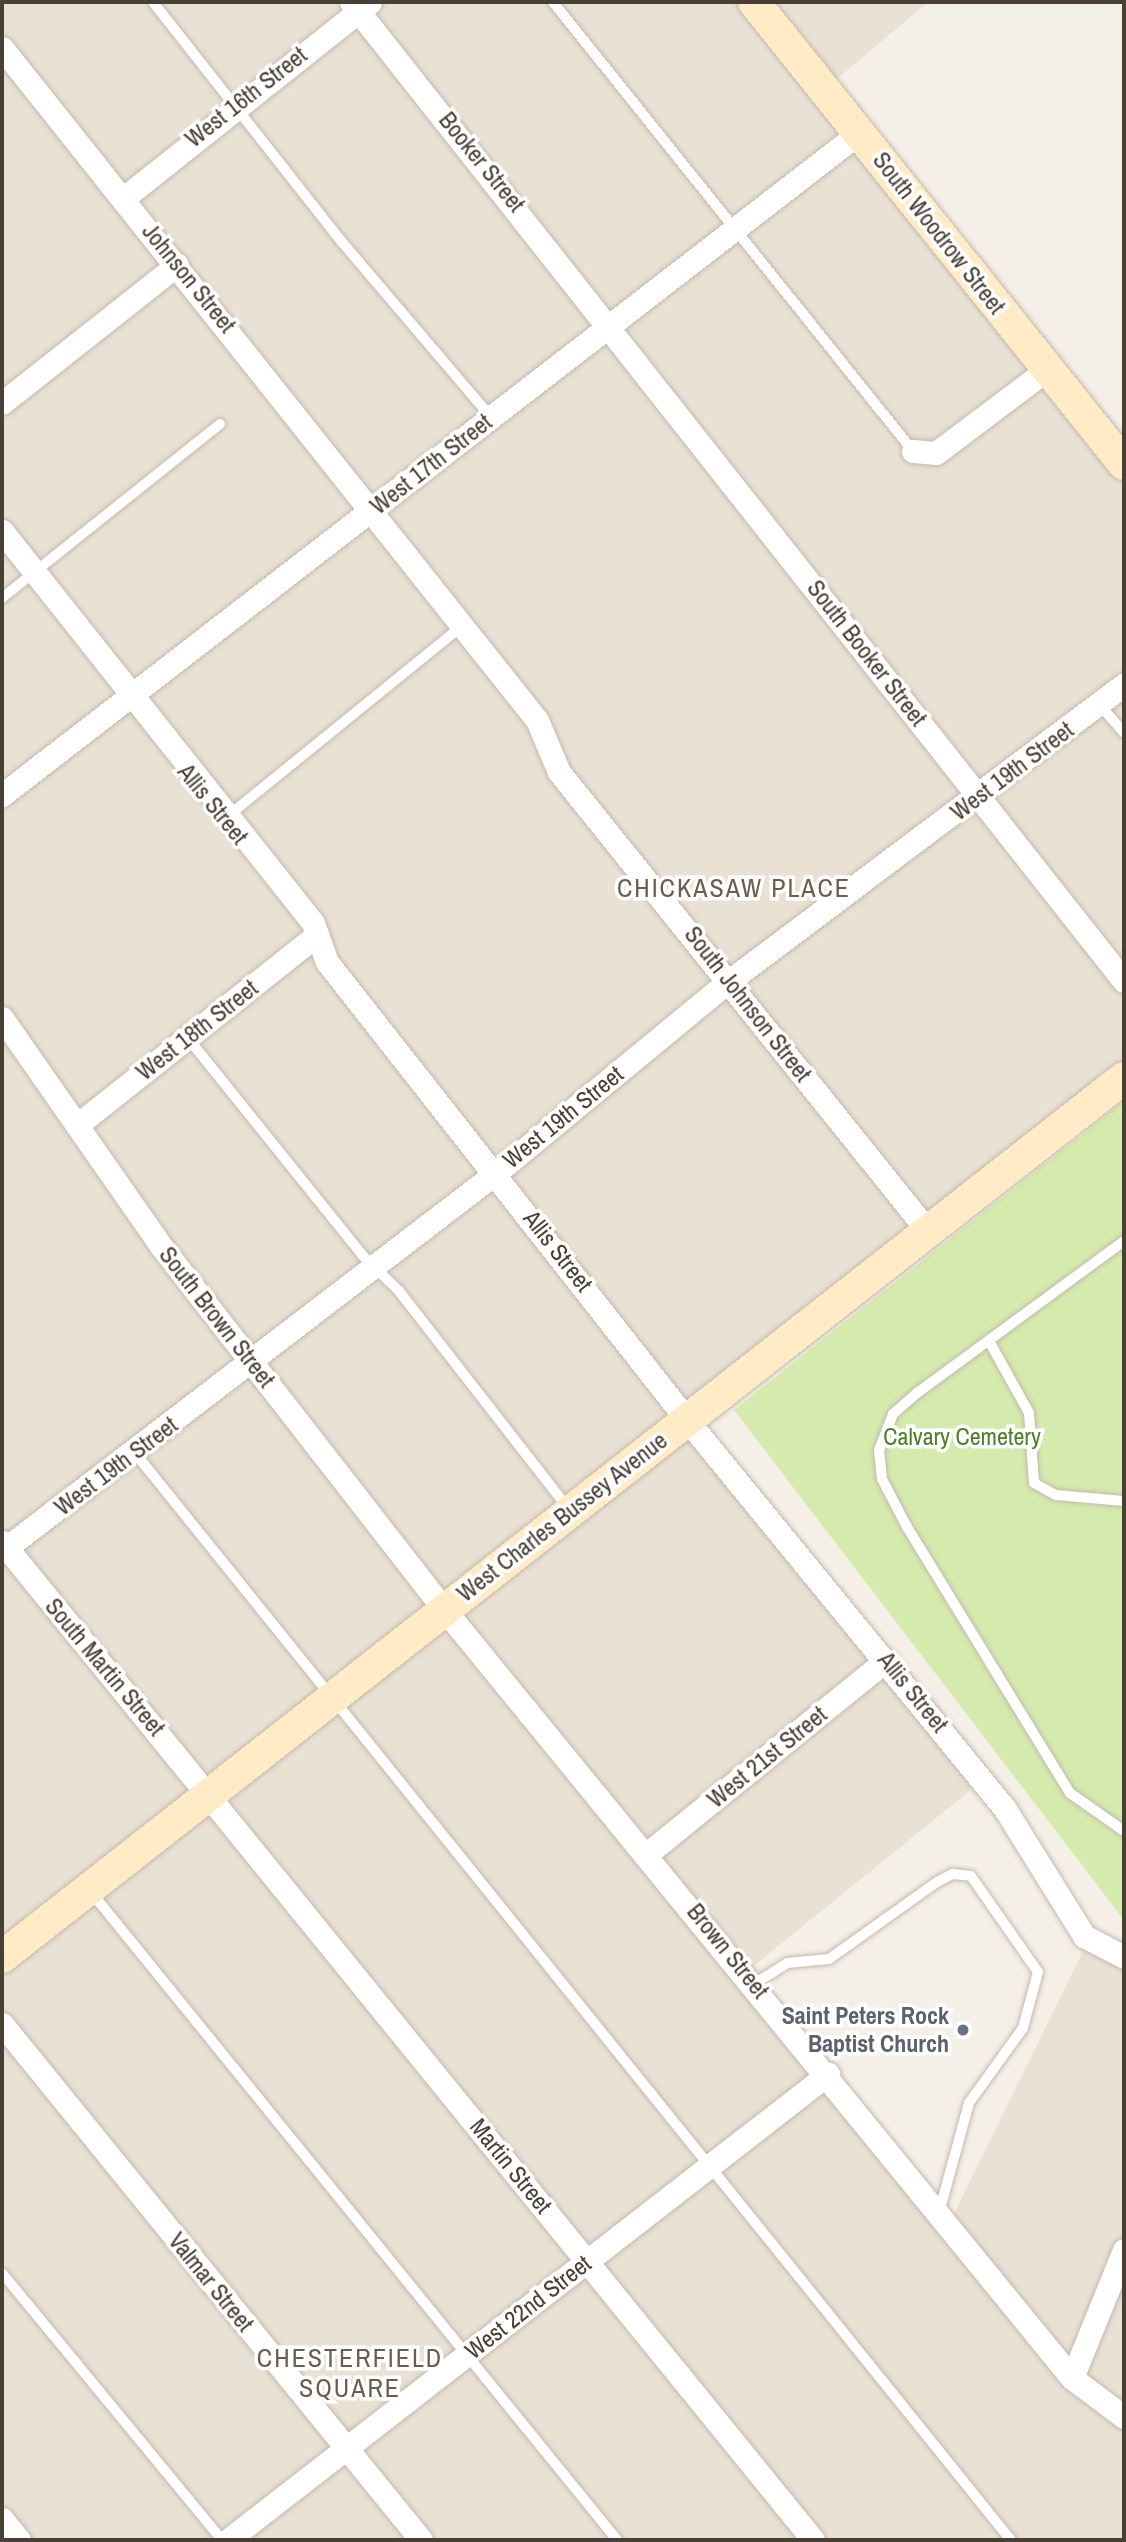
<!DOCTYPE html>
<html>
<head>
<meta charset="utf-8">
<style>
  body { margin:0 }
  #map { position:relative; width:1126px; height:2542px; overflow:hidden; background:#f4efe7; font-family:"Archivo Narrow",sans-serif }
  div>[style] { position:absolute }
  .residential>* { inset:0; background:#e9e1d4 }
  .green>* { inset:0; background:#d4ebad }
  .roads { filter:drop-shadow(0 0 2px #c4b9ac) drop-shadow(0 0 2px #c4b9ac) }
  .lane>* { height:10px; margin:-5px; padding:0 5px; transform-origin:5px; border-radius:5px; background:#fff }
  .street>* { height:23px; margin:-11.5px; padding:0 11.5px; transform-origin:11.5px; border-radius:11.5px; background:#fff }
  .secondary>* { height:32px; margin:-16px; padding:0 16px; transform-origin:16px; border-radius:16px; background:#ffecc6 }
  .dots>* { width:19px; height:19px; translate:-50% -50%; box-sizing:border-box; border:4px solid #fff; border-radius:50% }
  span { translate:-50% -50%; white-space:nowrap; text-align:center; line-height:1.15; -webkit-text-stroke:7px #fff; paint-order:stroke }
  .street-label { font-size:24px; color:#483f35 }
  .park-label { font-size:24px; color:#4e7e25 }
  .worship-label { font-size:24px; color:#5b616d; font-weight:700 }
  .right { translate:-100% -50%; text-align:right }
  .neighbourhood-label { font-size:26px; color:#6b5c4c; letter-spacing:2px }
  .frame { position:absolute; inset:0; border:4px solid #483f35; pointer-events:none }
</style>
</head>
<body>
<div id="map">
  <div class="residential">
    <div style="clip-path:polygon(2px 2px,928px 2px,825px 89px,1124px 462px,1124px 1078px,688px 1420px,983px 1780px,745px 1973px,949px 2224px,1088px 1941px,1124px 1957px,1124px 2540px,2px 2540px)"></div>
  </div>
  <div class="green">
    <div style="clip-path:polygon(1124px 1101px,1124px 1920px,734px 1410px)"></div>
  </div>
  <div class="roads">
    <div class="lane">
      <div style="left:153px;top:2px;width:305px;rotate:51.8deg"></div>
      <div style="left:342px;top:242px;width:230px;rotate:49.6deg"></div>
      <div style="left:553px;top:2px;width:576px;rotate:51.28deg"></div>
      <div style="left:2px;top:598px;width:279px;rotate:-38.6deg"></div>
      <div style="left:1099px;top:704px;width:38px;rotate:49deg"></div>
      <div style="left:228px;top:816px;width:301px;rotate:-39.1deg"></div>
      <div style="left:187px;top:1037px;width:280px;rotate:51.2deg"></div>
      <div style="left:362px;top:1255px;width:52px;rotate:44.2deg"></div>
      <div style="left:399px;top:1291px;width:279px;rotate:52.1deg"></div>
      <div style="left:1124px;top:1241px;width:257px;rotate:143.7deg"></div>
      <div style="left:917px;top:1393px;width:32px;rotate:139deg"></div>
      <div style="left:893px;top:1414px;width:39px;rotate:111deg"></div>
      <div style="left:879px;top:1450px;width:29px;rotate:84deg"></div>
      <div style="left:882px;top:1479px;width:54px;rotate:62.5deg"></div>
      <div style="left:907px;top:1527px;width:312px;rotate:58.5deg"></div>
      <div style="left:1070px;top:1793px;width:66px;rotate:35.1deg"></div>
      <div style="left:989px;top:1341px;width:82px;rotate:60.9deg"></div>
      <div style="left:1029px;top:1413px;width:70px;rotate:85.9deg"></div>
      <div style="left:1034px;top:1483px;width:25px;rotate:29deg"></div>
      <div style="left:1056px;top:1495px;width:68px;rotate:5deg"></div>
      <div style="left:135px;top:1453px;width:1396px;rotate:51.14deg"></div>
      <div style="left:91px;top:1892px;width:835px;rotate:50.93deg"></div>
      <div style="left:754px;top:1984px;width:39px;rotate:-32deg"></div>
      <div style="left:787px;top:1963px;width:42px;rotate:-5.4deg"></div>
      <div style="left:829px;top:1959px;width:133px;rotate:-35.5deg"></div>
      <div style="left:937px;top:1882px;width:18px;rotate:-27deg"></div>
      <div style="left:953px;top:1874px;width:18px;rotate:6deg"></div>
      <div style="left:971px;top:1876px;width:117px;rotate:55.1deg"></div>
      <div style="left:1038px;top:1972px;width:58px;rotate:105deg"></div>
      <div style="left:1023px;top:2028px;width:92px;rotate:125.8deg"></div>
      <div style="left:969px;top:2103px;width:114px;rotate:105.3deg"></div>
      <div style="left:2px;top:2273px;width:346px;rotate:50.5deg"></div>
    </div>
    <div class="street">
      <div style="left:351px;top:2px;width:1247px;rotate:51.71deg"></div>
      <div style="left:2px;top:48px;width:859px;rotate:51.48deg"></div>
      <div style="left:537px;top:720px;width:56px;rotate:67.1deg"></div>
      <div style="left:559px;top:772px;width:588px;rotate:51.22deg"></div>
      <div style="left:125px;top:197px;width:313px;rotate:-38.5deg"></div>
      <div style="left:2px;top:403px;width:223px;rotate:-38.3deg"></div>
      <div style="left:913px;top:451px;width:23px;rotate:5deg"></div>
      <div style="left:936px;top:453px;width:138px;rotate:-37deg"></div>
      <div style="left:2px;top:531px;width:500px;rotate:51.57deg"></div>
      <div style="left:313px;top:923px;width:41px;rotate:70.3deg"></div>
      <div style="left:327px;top:962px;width:583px;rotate:51.83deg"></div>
      <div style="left:687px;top:1420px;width:502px;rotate:50.73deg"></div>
      <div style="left:1005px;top:1809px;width:150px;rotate:58.1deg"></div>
      <div style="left:1084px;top:1936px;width:45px;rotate:27.7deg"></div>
      <div style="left:2px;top:795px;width:1084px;rotate:-37.69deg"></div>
      <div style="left:2px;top:1018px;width:278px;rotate:55.1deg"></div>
      <div style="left:161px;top:1246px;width:459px;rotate:52.1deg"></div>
      <div style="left:443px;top:1608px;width:994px;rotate:50.76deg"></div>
      <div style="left:1072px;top:2378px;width:65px;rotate:36.9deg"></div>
      <div style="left:77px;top:1125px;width:306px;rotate:-38.4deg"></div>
      <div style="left:2px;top:1542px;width:1286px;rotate:50.9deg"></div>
      <div style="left:2px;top:1551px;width:623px;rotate:-37.44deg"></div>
      <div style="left:497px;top:1172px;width:301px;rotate:-39.5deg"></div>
      <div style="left:729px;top:981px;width:494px;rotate:-36.9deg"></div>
      <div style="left:648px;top:1853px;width:306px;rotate:-39deg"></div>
      <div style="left:2px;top:2024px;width:665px;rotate:50.92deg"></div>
      <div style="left:1072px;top:2378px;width:138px;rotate:-67.9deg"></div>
      <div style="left:2px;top:2519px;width:27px;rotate:51deg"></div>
      <div style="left:228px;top:2540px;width:760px;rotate:-37.84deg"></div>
    </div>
    <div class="secondary">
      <div style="left:754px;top:2px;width:592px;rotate:51.31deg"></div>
      <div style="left:2px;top:1957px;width:1425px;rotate:-38.08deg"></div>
    </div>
  </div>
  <div class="dots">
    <div style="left:963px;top:2030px;background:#6b7280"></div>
  </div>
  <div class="street-label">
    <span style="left:246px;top:97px;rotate:-38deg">West 16th Street</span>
    <span style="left:482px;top:162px;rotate:51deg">Booker Street</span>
    <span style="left:939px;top:233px;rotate:52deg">South Woodrow Street</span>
    <span style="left:189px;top:278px;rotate:51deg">Johnson Street</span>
    <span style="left:431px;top:464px;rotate:-38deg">West 17th Street</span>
    <span style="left:867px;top:653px;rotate:52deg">South Booker Street</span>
    <span style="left:1012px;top:771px;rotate:-37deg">West 19th Street</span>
    <span style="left:213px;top:804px;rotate:51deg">Allis Street</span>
    <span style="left:748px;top:1004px;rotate:52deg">South Johnson Street</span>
    <span style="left:197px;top:1030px;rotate:-38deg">West 18th Street</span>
    <span style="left:563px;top:1117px;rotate:-39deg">West 19th Street</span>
    <span style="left:558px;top:1251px;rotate:52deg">Allis Street</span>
    <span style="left:217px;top:1317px;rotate:52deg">South Brown Street</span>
    <span style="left:116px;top:1466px;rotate:-37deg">West 19th Street</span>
    <span style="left:562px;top:1517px;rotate:-38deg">West Charles Bussey Avenue</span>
    <span style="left:105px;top:1667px;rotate:50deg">South Martin Street</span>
    <span style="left:913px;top:1692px;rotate:51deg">Allis Street</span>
    <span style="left:767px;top:1757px;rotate:-39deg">West 21st Street</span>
    <span style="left:728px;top:1951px;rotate:51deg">Brown Street</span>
    <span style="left:511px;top:2166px;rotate:51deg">Martin Street</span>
    <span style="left:211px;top:2282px;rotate:51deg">Valmar Street</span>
    <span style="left:528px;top:2307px;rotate:-38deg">West 22nd Street</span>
  </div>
  <div class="park-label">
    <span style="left:962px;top:1437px">Calvary Cemetery</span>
  </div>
  <div class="worship-label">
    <span class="right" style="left:949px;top:2030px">Saint Peters Rock<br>Baptist Church</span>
  </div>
  <div class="neighbourhood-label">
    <span style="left:734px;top:888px">CHICKASAW PLACE</span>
    <span style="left:350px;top:2373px">CHESTERFIELD<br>SQUARE</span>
  </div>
  <div class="frame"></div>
</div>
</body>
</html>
